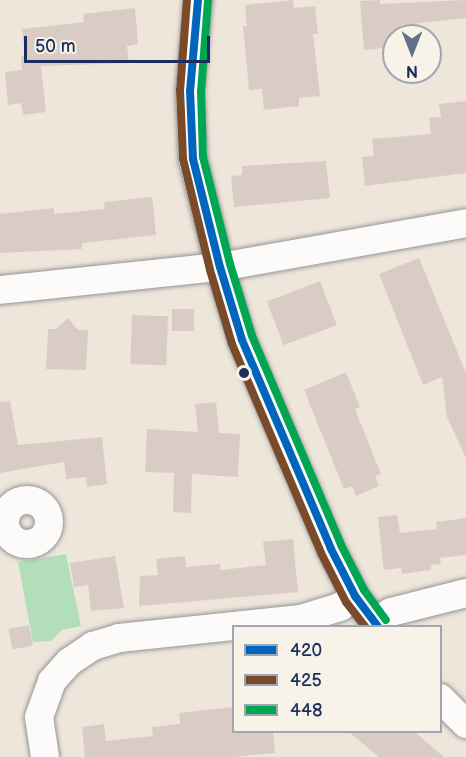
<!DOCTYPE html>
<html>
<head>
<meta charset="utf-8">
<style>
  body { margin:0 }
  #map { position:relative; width:466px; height:757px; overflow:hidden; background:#eee6db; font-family:"Balsamiq Sans",sans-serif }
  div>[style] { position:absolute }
  .green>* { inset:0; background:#b2dfb9 }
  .building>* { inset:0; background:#daccc4; transform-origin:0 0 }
  .roads { filter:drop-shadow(0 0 2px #959597) drop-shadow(0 0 2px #959597) }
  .minor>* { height:28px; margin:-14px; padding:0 14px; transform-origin:14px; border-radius:14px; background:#fcfbfa }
  .minor>.ring { margin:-14px; padding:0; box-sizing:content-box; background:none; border:28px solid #fcfbfa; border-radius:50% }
  .bus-1>* { height:8px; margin:-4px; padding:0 4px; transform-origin:4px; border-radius:4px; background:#0065bd }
  .bus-2>* { height:8px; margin:-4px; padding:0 4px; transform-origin:4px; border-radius:4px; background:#7a4b2a }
  .bus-3>* { height:8px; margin:-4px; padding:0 4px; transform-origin:4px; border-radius:4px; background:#00a651 }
  .dots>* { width:16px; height:16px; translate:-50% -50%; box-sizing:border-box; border:3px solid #f7f3e8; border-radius:50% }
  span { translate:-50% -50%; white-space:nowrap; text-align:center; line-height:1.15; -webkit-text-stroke:4.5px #f7f3e8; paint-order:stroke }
  .legend { position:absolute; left:232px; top:625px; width:210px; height:108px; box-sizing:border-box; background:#f7f3e8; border:2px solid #9fa5b1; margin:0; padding:8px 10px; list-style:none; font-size:18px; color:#1b2f5e }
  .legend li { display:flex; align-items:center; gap:12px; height:30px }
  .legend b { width:30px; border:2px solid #9fa5b1 }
  .north { position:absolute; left:382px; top:24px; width:60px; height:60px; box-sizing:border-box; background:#f7f3e8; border:2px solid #9fa5b1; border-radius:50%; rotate:180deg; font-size:16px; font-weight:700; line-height:24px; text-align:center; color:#1b2f5e }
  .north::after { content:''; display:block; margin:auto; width:21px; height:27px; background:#656f8a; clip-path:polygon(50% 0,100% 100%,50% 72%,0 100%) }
  .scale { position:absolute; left:24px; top:36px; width:186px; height:27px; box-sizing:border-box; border:3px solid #1b2f5e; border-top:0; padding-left:8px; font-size:18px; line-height:21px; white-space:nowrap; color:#1b2f5e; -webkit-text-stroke:4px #f7f3e8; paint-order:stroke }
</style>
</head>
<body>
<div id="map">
  <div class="green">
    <div style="clip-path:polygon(66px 554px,81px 626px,62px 630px,51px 641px,33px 642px,18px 562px)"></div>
  </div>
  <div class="building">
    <div style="clip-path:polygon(293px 0,294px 8px,315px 6px,318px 34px,313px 34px,320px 96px,299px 98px,299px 106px,264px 110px,262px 89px,249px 90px,243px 26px,247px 26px,245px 5px)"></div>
    <div style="clip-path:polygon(380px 0,380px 4px,466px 0,466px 18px,401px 25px,402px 36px,394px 36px,394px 47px,364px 50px,360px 1px)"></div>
    <div style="clip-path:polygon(135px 8px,138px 44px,127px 46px,129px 63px,41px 66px,46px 112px,23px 115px,21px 103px,8px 105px,5px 72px,22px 70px,21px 56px,25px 56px,22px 29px,84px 22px,83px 14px)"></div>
    <div style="clip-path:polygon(466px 101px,466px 173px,365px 186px,362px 157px,374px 156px,372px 139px,431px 134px,429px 118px,441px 117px,439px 104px)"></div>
    <div style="clip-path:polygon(326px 161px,330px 198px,234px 207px,231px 176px,242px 175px,242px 166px)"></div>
    <div style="clip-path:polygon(152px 197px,156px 235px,82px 243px,82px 249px,0 253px,0 214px,54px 208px,54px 214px,105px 209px,104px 202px)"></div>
    <div style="clip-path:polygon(419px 258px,466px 373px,466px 458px,447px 417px,442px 377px,423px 385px,379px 274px)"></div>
    <div style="left:320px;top:281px;width:47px;height:57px;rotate:69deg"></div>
    <div style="left:172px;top:309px;width:22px;height:22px"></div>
    <div style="left:132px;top:315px;width:36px;height:49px;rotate:2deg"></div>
    <div style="clip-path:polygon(68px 318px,78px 330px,88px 330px,86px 370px,46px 369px,48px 329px,56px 329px)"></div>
    <div style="clip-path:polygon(346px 372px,360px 407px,355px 409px,381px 474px,375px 476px,379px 486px,356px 496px,352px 486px,344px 489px,304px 390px)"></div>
    <div style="clip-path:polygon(10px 401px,18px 445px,102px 437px,107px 484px,87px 487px,86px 477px,66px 479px,64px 462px,0 473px,0 402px)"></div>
    <div style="clip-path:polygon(216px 402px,219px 433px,240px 434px,238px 477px,192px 474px,191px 513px,173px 512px,174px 473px,145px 472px,147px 429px,198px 432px,195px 404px)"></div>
    <div style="clip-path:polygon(397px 515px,400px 533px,437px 529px,436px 522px,466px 518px,466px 555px,440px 558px,441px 564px,430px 565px,431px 570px,402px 574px,401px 568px,384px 570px,378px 517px)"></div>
    <div style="clip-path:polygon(293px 539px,298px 592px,139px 606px,140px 576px,158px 575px,156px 559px,185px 556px,186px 567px,220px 564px,221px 570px,266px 565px,263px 542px)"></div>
    <div style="clip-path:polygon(115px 556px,124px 608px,91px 611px,88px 585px,74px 587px,70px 563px)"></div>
    <div style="left:29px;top:625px;width:21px;height:21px;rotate:79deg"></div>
    <div style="clip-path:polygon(234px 707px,234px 732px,273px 732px,275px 753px,234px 757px,85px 757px,82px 727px,104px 724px,106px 741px,153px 736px,152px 727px,180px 724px,179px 713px)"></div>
    <div style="clip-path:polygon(349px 732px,415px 732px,444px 757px,379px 757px)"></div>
  </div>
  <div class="roads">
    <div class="minor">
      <div style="left:198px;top:0;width:91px;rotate:95deg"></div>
      <div style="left:190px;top:91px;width:68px;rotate:87.5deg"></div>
      <div style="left:193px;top:159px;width:111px;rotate:76deg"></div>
      <div style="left:220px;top:267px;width:76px;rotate:73.2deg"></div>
      <div style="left:242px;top:340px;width:227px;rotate:66.9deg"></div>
      <div style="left:331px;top:549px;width:53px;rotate:62.9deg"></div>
      <div style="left:355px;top:596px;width:38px;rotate:53deg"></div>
      <div style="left:0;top:290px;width:221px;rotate:-6deg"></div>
      <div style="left:220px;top:267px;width:250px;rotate:-10.1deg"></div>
      <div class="ring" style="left:5px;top:500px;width:16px;height:16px"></div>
      <div style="left:375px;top:623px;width:19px;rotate:-35deg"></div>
      <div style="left:391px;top:612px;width:77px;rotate:-14.2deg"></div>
      <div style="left:440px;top:698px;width:37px;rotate:45deg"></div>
      <div style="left:45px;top:757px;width:40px;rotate:-98.5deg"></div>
      <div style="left:39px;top:717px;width:38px;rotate:-70deg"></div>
      <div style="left:52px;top:681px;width:25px;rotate:-48deg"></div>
      <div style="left:69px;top:662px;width:29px;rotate:-34deg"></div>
      <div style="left:93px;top:646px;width:27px;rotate:-17deg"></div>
      <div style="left:119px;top:638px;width:183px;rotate:-6deg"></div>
      <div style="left:301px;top:619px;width:41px;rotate:-17.1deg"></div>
      <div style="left:340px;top:607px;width:19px;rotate:-36deg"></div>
    </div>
  </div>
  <div class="bus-1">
    <div style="left:198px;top:0;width:91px;rotate:95deg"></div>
    <div style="left:190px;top:91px;width:68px;rotate:87.5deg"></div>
    <div style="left:193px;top:159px;width:111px;rotate:76deg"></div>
    <div style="left:220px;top:267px;width:76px;rotate:73.2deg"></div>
    <div style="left:242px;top:340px;width:227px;rotate:66.9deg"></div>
    <div style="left:331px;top:549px;width:53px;rotate:62.9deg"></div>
    <div style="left:355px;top:596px;width:38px;rotate:53deg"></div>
  </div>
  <div class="bus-2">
    <div style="left:187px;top:0;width:90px;rotate:94.4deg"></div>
    <div style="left:180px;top:90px;width:69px;rotate:87.5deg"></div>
    <div style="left:183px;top:159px;width:114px;rotate:76.3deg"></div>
    <div style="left:210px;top:270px;width:77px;rotate:73.4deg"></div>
    <div style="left:232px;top:344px;width:227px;rotate:66.9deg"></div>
    <div style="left:321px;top:553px;width:55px;rotate:63deg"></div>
    <div style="left:346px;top:602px;width:31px;rotate:52deg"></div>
  </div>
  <div class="bus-3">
    <div style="left:208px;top:1px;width:90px;rotate:94.4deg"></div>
    <div style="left:201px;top:91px;width:66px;rotate:88.3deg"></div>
    <div style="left:203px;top:157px;width:110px;rotate:75.8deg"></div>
    <div style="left:230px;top:264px;width:75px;rotate:73deg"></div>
    <div style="left:252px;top:336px;width:227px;rotate:66.9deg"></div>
    <div style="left:341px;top:545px;width:51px;rotate:62.9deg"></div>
    <div style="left:364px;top:590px;width:37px;rotate:54deg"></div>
  </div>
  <div class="dots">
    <div style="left:244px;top:373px;background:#1b2f5e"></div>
  </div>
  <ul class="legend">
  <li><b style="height:8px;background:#0065bd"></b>420</li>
  <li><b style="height:8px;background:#7a4b2a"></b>425</li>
  <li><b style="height:8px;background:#00a651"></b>448</li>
  </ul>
  <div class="north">N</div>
  <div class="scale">50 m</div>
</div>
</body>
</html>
